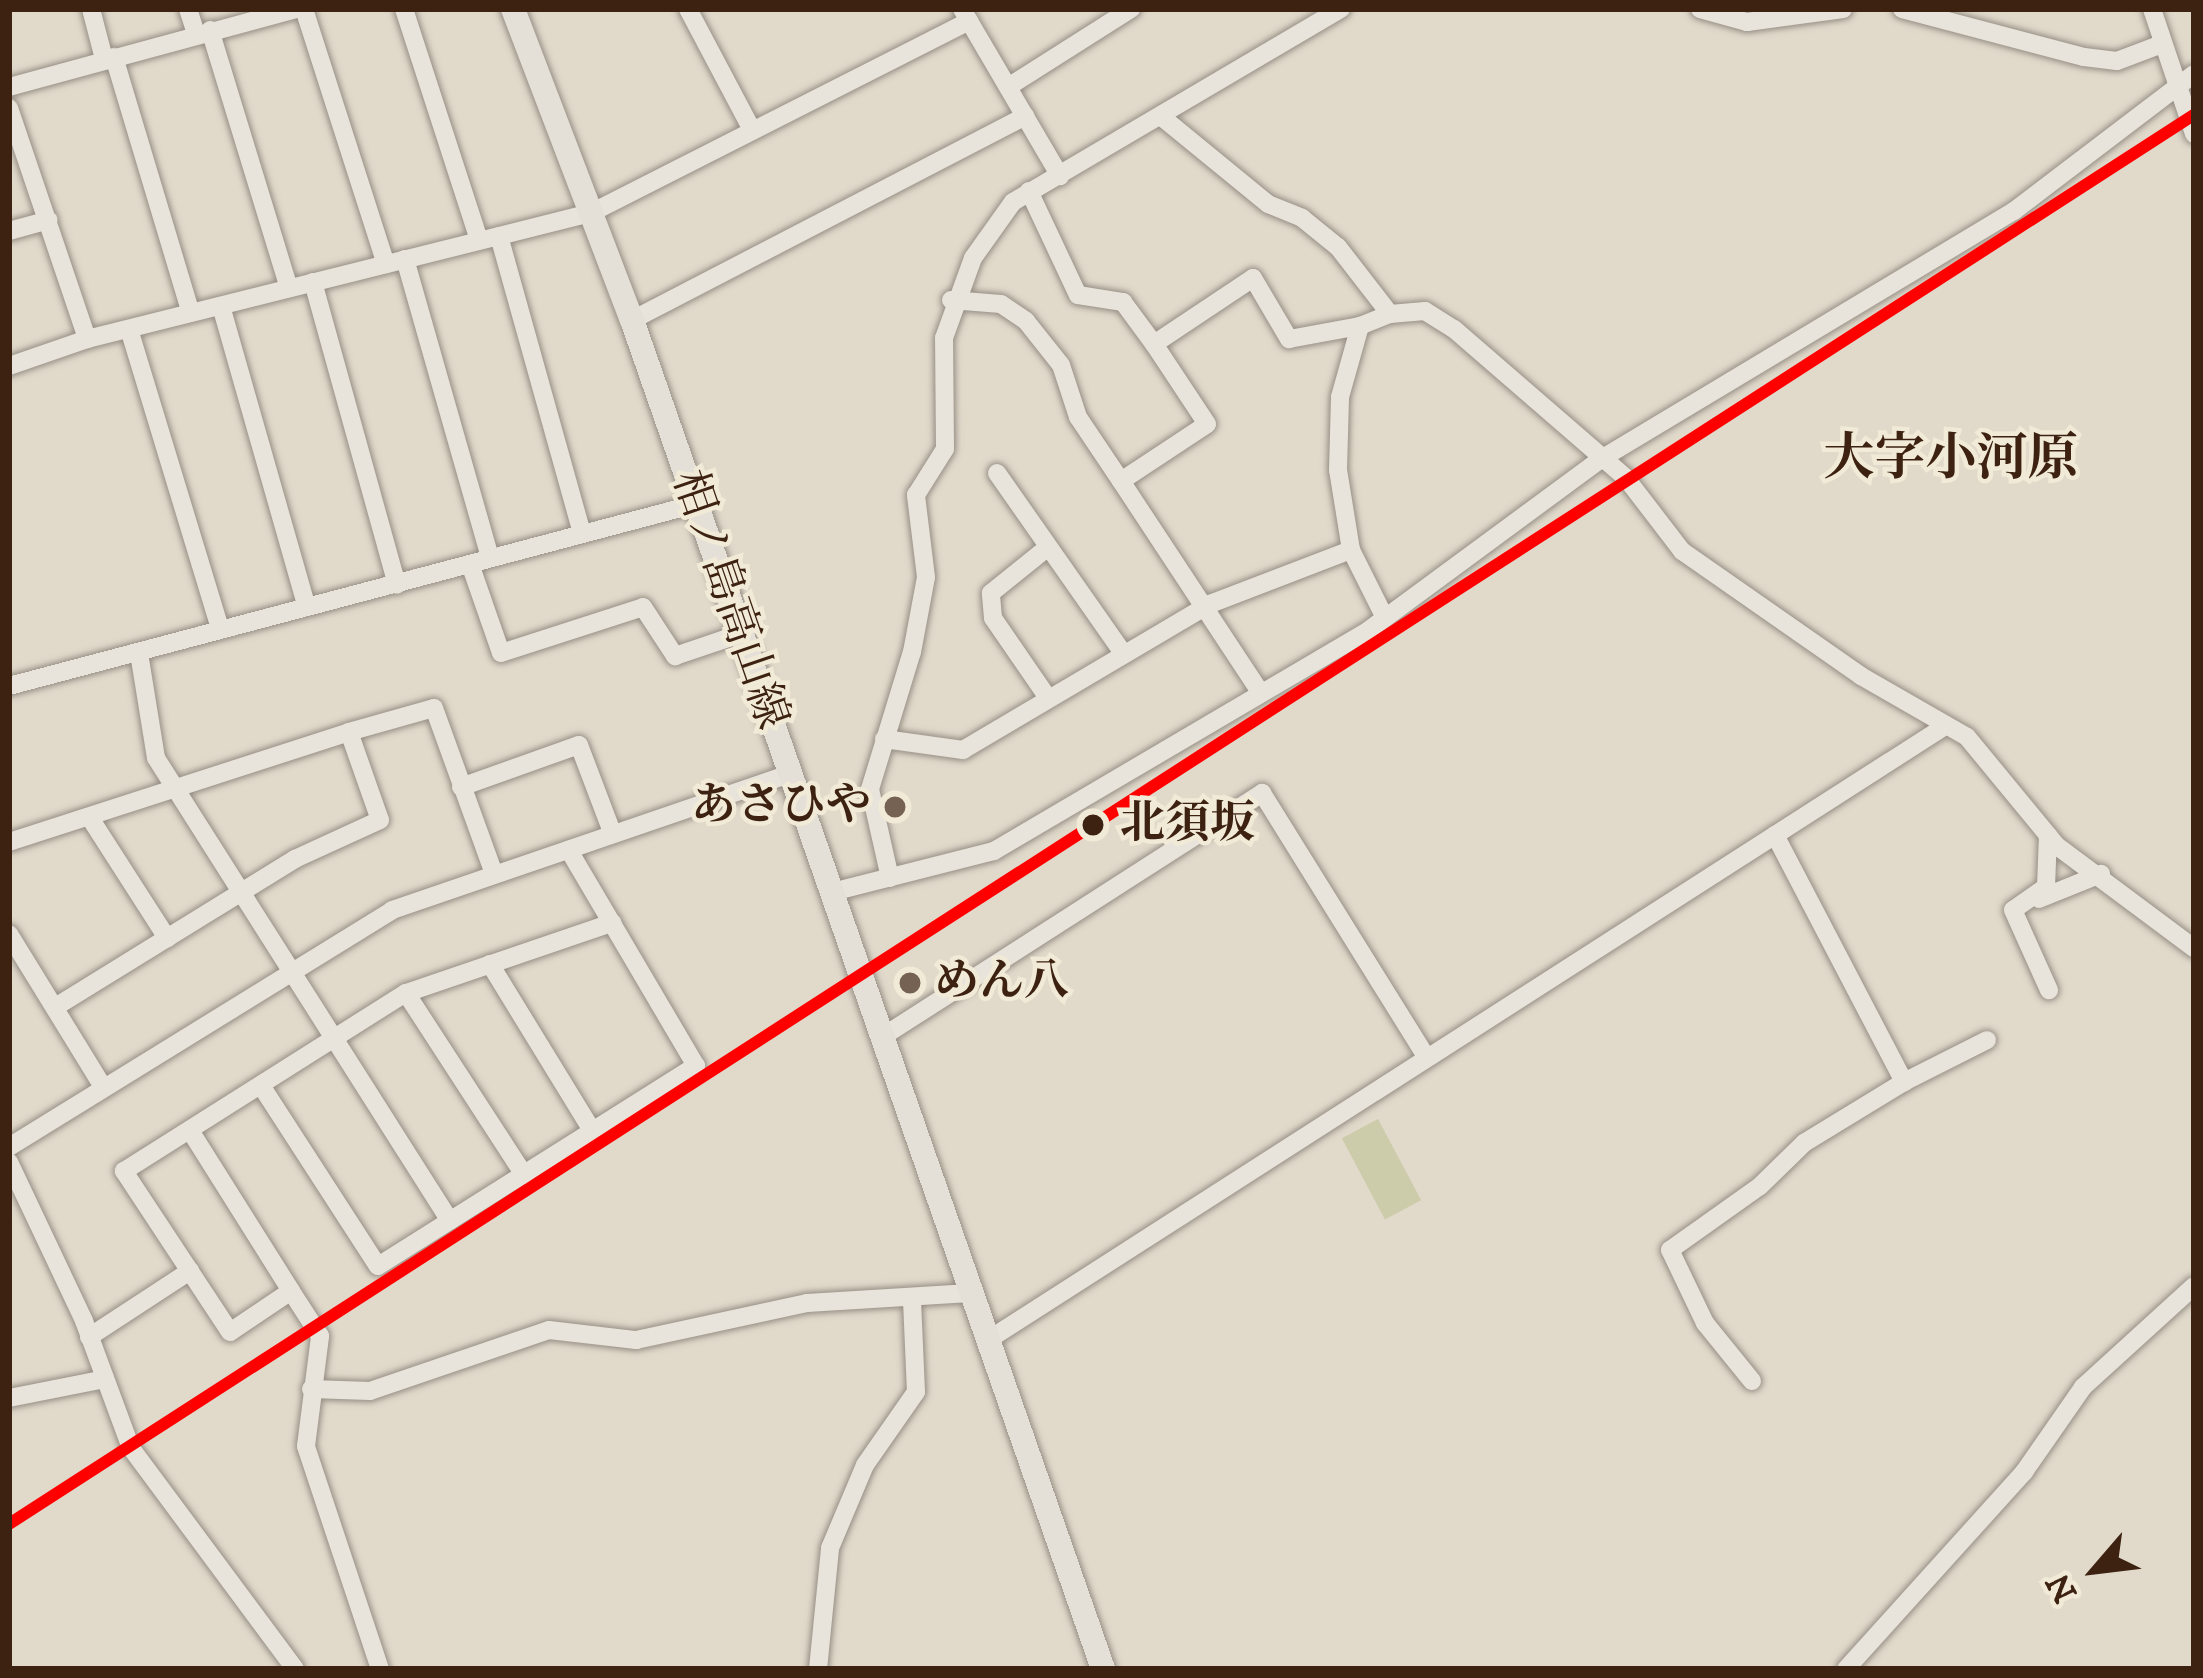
<!DOCTYPE html>
<html>
<head>
<meta charset="utf-8">
<style>
  body { margin:0 }
  #map { position:relative; width:2203px; height:1678px; overflow:hidden; background:#e1dacb; font-family:"IM FELL DW Pica","Noto Serif JP",serif }
  div>[style] { position:absolute }
  .green>* { inset:0; background:#ccccab; transform-origin:0 0 }
  .roads { filter:drop-shadow(0 0 3px #978f85) drop-shadow(0 0 3px #978f85) }
  .minor>* { height:18px; margin:-9px; padding:0 9px; transform-origin:9px; border-radius:9px; background:#e8e4dc }
  .major>* { height:24px; margin:-12px; padding:0 12px; transform-origin:12px; border-radius:12px; background:#e4e0d7 }
  .rail-1>* { height:12px; margin:-6px; padding:0 6px; transform-origin:6px; border-radius:6px; background:#f00 }
  .dots>* { width:33px; height:33px; translate:-50% -50%; box-sizing:border-box; border:6px solid #f1ead7; border-radius:50% }
  span { translate:-50% -50%; white-space:nowrap; text-align:center; line-height:1.15; -webkit-text-stroke:9px #f1ead7; paint-order:stroke }
  .street-label { font-size:45px; color:#3d2211 }
  .poi-label { font-size:45px; color:#3d2211; font-weight:700 }
  .right { translate:-100% -50%; text-align:right }
  .left { translate:0 -50%; text-align:left }
  .stop-label { font-size:45px; color:#3d2211; font-weight:700 }
  .quarter-label { font-size:51px; color:#3d2211; font-weight:700 }
  .frame { position:absolute; inset:0; border:12px solid #3d2211; pointer-events:none }
  .north { position:absolute; left:2035px; top:1510px; width:120px; height:120px; -webkit-text-stroke:9px #f1ead7; paint-order:stroke; rotate:242deg; font-size:33px; font-weight:700; line-height:48px; text-align:center; color:#3d2211 }
  .north::after { content:''; display:block; margin:auto; width:42px; height:54px; background:#3d2211; clip-path:polygon(50% 0,100% 100%,50% 72%,0 100%) }
</style>
</head>
<body>
<div id="map">
  <div class="green">
    <div style="left:1378px;top:1119px;width:92px;height:41px;rotate:62deg"></div>
  </div>
  <div class="roads">
    <div class="minor">
      <div style="left:91px;top:9px;width:52px;rotate:75.4deg"></div>
      <div style="left:188px;top:9px;width:26px;rotate:72deg"></div>
      <div style="left:304px;top:9px;width:268px;rotate:72.2deg"></div>
      <div style="left:404px;top:9px;width:243px;rotate:72deg"></div>
      <div style="left:688px;top:9px;width:137px;rotate:62.1deg"></div>
      <div style="left:962px;top:9px;width:194px;rotate:59.6deg"></div>
      <div style="left:1700px;top:9px;width:49px;rotate:15.5deg"></div>
      <div style="left:1747px;top:22px;width:97px;rotate:-7.7deg"></div>
      <div style="left:1902px;top:9px;width:188px;rotate:14.8deg"></div>
      <div style="left:2084px;top:57px;width:33px;rotate:7deg"></div>
      <div style="left:2117px;top:61px;width:48px;rotate:-20.7deg"></div>
      <div style="left:2152px;top:9px;width:132px;rotate:71.4deg"></div>
      <div style="left:210px;top:30px;width:270px;rotate:73deg"></div>
      <div style="left:114px;top:57px;width:267px;rotate:73.3deg"></div>
      <div style="left:9px;top:87px;width:298px;rotate:-15.2deg"></div>
      <div style="left:1008px;top:87px;width:146px;rotate:-32.4deg"></div>
      <div style="left:9px;top:108px;width:244px;rotate:71.3deg"></div>
      <div style="left:87px;top:339px;width:520px;rotate:-14.04deg"></div>
      <div style="left:591px;top:213px;width:424px;rotate:-26.9deg"></div>
      <div style="left:1163px;top:118px;width:136px;rotate:39.3deg"></div>
      <div style="left:1268px;top:204px;width:37px;rotate:22deg"></div>
      <div style="left:1302px;top:218px;width:46px;rotate:38.9deg"></div>
      <div style="left:1338px;top:247px;width:85px;rotate:52.2deg"></div>
      <div style="left:1390px;top:314px;width:35px;rotate:-5deg"></div>
      <div style="left:1425px;top:311px;width:34px;rotate:32deg"></div>
      <div style="left:1454px;top:329px;width:228px;rotate:40.9deg"></div>
      <div style="left:1626px;top:478px;width:92px;rotate:52.5deg"></div>
      <div style="left:1682px;top:551px;width:218px;rotate:34.9deg"></div>
      <div style="left:1861px;top:676px;width:122px;rotate:29.9deg"></div>
      <div style="left:1967px;top:737px;width:141px;rotate:50.5deg"></div>
      <div style="left:2057px;top:846px;width:171px;rotate:36.7deg"></div>
      <div style="left:1029px;top:191px;width:115px;rotate:64.8deg"></div>
      <div style="left:1078px;top:295px;width:46px;rotate:8.8deg"></div>
      <div style="left:1123px;top:302px;width:52px;rotate:53.6deg"></div>
      <div style="left:1154px;top:344px;width:119px;rotate:-33.7deg"></div>
      <div style="left:1253px;top:278px;width:71px;rotate:59.5deg"></div>
      <div style="left:1289px;top:339px;width:72px;rotate:-10.4deg"></div>
      <div style="left:9px;top:231px;width:41px;rotate:-15.4deg"></div>
      <div style="left:499px;top:236px;width:309px;rotate:74.4deg"></div>
      <div style="left:405px;top:259px;width:310px;rotate:74.1deg"></div>
      <div style="left:313px;top:282px;width:314px;rotate:74.5deg"></div>
      <div style="left:951px;top:300px;width:50px;rotate:4.6deg"></div>
      <div style="left:1001px;top:304px;width:30px;rotate:34deg"></div>
      <div style="left:1026px;top:321px;width:56px;rotate:51.5deg"></div>
      <div style="left:1061px;top:365px;width:55px;rotate:71.9deg"></div>
      <div style="left:1078px;top:417px;width:77px;rotate:56.1deg"></div>
      <div style="left:1121px;top:481px;width:103px;rotate:-33.5deg"></div>
      <div style="left:1207px;top:424px;width:96px;rotate:-123.5deg"></div>
      <div style="left:221px;top:306px;width:313px;rotate:74.1deg"></div>
      <div style="left:632px;top:320px;width:443px;rotate:-27.4deg"></div>
      <div style="left:129px;top:329px;width:313px;rotate:73.1deg"></div>
      <div style="left:9px;top:366px;width:83px;rotate:-19.1deg"></div>
      <div style="left:997px;top:473px;width:220px;rotate:55deg"></div>
      <div style="left:1121px;top:481px;width:250px;rotate:56.6deg"></div>
      <div style="left:1351px;top:550px;width:81px;rotate:-99.2deg"></div>
      <div style="left:1338px;top:470px;width:73px;rotate:-88.4deg"></div>
      <div style="left:1340px;top:397px;width:74px;rotate:-74.3deg"></div>
      <div style="left:1360px;top:326px;width:32px;rotate:-22deg"></div>
      <div style="left:470px;top:564px;width:94px;rotate:70.8deg"></div>
      <div style="left:501px;top:653px;width:149px;rotate:-17.9deg"></div>
      <div style="left:643px;top:607px;width:59px;rotate:56.9deg"></div>
      <div style="left:675px;top:656px;width:69px;rotate:-18.7deg"></div>
      <div style="left:139px;top:653px;width:106px;rotate:80.8deg"></div>
      <div style="left:156px;top:758px;width:548px;rotate:57.58deg"></div>
      <div style="left:9px;top:686px;width:711px;rotate:-14.84deg"></div>
      <div style="left:1048px;top:698px;width:97px;rotate:-124.5deg"></div>
      <div style="left:993px;top:618px;width:25px;rotate:-95deg"></div>
      <div style="left:991px;top:593px;width:73px;rotate:-38.9deg"></div>
      <div style="left:349px;top:732px;width:88px;rotate:-15.8deg"></div>
      <div style="left:434px;top:708px;width:173px;rotate:70.1deg"></div>
      <div style="left:884px;top:739px;width:80px;rotate:7.9deg"></div>
      <div style="left:963px;top:750px;width:287px;rotate:-30.6deg"></div>
      <div style="left:1210px;top:604px;width:151px;rotate:-21deg"></div>
      <div style="left:1351px;top:550px;width:76px;rotate:63.4deg"></div>
      <div style="left:461px;top:787px;width:125px;rotate:-19.6deg"></div>
      <div style="left:579px;top:745px;width:93px;rotate:69.2deg"></div>
      <div style="left:90px;top:818px;width:143px;rotate:57.3deg"></div>
      <div style="left:1775px;top:835px;width:279px;rotate:62.4deg"></div>
      <div style="left:1904px;top:1082px;width:93px;rotate:-26.8deg"></div>
      <div style="left:2048px;top:835px;width:52px;rotate:92.2deg"></div>
      <div style="left:2046px;top:887px;width:40px;rotate:145.1deg"></div>
      <div style="left:2013px;top:910px;width:88px;rotate:65.8deg"></div>
      <div style="left:9px;top:842px;width:357px;rotate:-17.9deg"></div>
      <div style="left:349px;top:732px;width:93px;rotate:70.6deg"></div>
      <div style="left:380px;top:820px;width:94px;rotate:155.4deg"></div>
      <div style="left:295px;top:859px;width:282px;rotate:148.3deg"></div>
      <div style="left:890px;top:878px;width:91px;rotate:-102.7deg"></div>
      <div style="left:870px;top:789px;width:143px;rotate:-73deg"></div>
      <div style="left:912px;top:652px;width:76px;rotate:-79.4deg"></div>
      <div style="left:926px;top:577px;width:83px;rotate:-97deg"></div>
      <div style="left:916px;top:495px;width:54px;rotate:-57.8deg"></div>
      <div style="left:945px;top:449px;width:111px;rotate:-90.5deg"></div>
      <div style="left:944px;top:338px;width:85px;rotate:-70.1deg"></div>
      <div style="left:973px;top:258px;width:69px;rotate:-54.5deg"></div>
      <div style="left:1013px;top:202px;width:381px;rotate:-30.5deg"></div>
      <div style="left:832px;top:892px;width:167px;rotate:-14.2deg"></div>
      <div style="left:994px;top:851px;width:435px;rotate:-30.5deg"></div>
      <div style="left:1369px;top:630px;width:288px;rotate:-36.4deg"></div>
      <div style="left:1601px;top:459px;width:482px;rotate:-31deg"></div>
      <div style="left:2014px;top:211px;width:226px;rotate:-37.3deg"></div>
      <div style="left:2039px;top:899px;width:67px;rotate:-22deg"></div>
      <div style="left:9px;top:934px;width:180px;rotate:58.4deg"></div>
      <div style="left:490px;top:964px;width:193px;rotate:58.5deg"></div>
      <div style="left:406px;top:993px;width:217px;rotate:57deg"></div>
      <div style="left:882px;top:1037px;width:452px;rotate:-32.7deg"></div>
      <div style="left:1262px;top:793px;width:309px;rotate:58.1deg"></div>
      <div style="left:262px;top:1087px;width:213px;rotate:57.1deg"></div>
      <div style="left:378px;top:1266px;width:376px;rotate:-32.2deg"></div>
      <div style="left:696px;top:1066px;width:251px;rotate:-120.5deg"></div>
      <div style="left:191px;top:1132px;width:188px;rotate:57.8deg"></div>
      <div style="left:9px;top:1147px;width:450px;rotate:-31.7deg"></div>
      <div style="left:392px;top:910px;width:421px;rotate:-18.9deg"></div>
      <div style="left:9px;top:1162px;width:176px;rotate:64.7deg"></div>
      <div style="left:84px;top:1321px;width:135px;rotate:69.7deg"></div>
      <div style="left:131px;top:1448px;width:275px;rotate:53.4deg"></div>
      <div style="left:89px;top:1337px;width:121px;rotate:-33.2deg"></div>
      <div style="left:988px;top:1340px;width:1133px;rotate:-32.68deg"></div>
      <div style="left:1752px;top:1381px;width:75px;rotate:-129deg"></div>
      <div style="left:1705px;top:1323px;width:81px;rotate:-115.6deg"></div>
      <div style="left:1670px;top:1250px;width:110px;rotate:-35.4deg"></div>
      <div style="left:1760px;top:1186px;width:62px;rotate:-44.3deg"></div>
      <div style="left:1804px;top:1143px;width:117px;rotate:-31.4deg"></div>
      <div style="left:311px;top:1389px;width:59px;rotate:1.9deg"></div>
      <div style="left:370px;top:1391px;width:189px;rotate:-18.8deg"></div>
      <div style="left:549px;top:1330px;width:88px;rotate:6.6deg"></div>
      <div style="left:636px;top:1340px;width:175px;rotate:-12.2deg"></div>
      <div style="left:807px;top:1303px;width:163px;rotate:-3.5deg"></div>
      <div style="left:9px;top:1398px;width:98px;rotate:-11.2deg"></div>
      <div style="left:380px;top:1669px;width:235px;rotate:-108.4deg"></div>
      <div style="left:306px;top:1446px;width:111px;rotate:-82.7deg"></div>
      <div style="left:320px;top:1336px;width:54px;rotate:-122.8deg"></div>
      <div style="left:291px;top:1291px;width:73px;rotate:146.1deg"></div>
      <div style="left:230px;top:1332px;width:193px;rotate:-123.4deg"></div>
      <div style="left:124px;top:1171px;width:333px;rotate:-32.3deg"></div>
      <div style="left:406px;top:993px;width:218px;rotate:-18.8deg"></div>
      <div style="left:818px;top:1669px;width:122px;rotate:-84.3deg"></div>
      <div style="left:830px;top:1548px;width:90px;rotate:-67.1deg"></div>
      <div style="left:865px;top:1465px;width:89px;rotate:-55.1deg"></div>
      <div style="left:916px;top:1392px;width:93px;rotate:-92.5deg"></div>
      <div style="left:1846px;top:1669px;width:266px;rotate:-47.9deg"></div>
      <div style="left:2024px;top:1472px;width:103px;rotate:-55.2deg"></div>
      <div style="left:2083px;top:1387px;width:150px;rotate:-42.3deg"></div>
    </div>
    <div class="major">
      <div style="left:513px;top:9px;width:333px;rotate:69.1deg"></div>
      <div style="left:632px;top:320px;width:1429px;rotate:70.75deg"></div>
    </div>
  </div>
  <div class="rail-1">
    <div style="left:9px;top:1524px;width:2600px;rotate:-32.82deg"></div>
  </div>
  <div class="dots">
    <div style="left:895px;top:807px;background:#766252"></div>
    <div style="left:1093px;top:825px;background:#3d2211"></div>
    <div style="left:910px;top:983px;background:#766252"></div>
  </div>
  <div class="street-label">
    <span style="left:729px;top:600px;rotate:71deg">相ノ島高山線</span>
  </div>
  <div class="poi-label">
    <span class="right" style="left:871px;top:807px">あさひや</span>
    <span class="left" style="left:934px;top:983px">めん八</span>
  </div>
  <div class="stop-label">
    <span class="left" style="left:1120px;top:825px">北須坂</span>
  </div>
  <div class="quarter-label">
    <span style="left:1951px;top:459px">大字小河原</span>
  </div>
  <div class="frame"></div>
  <div class="north">N</div>
</div>
</body>
</html>
